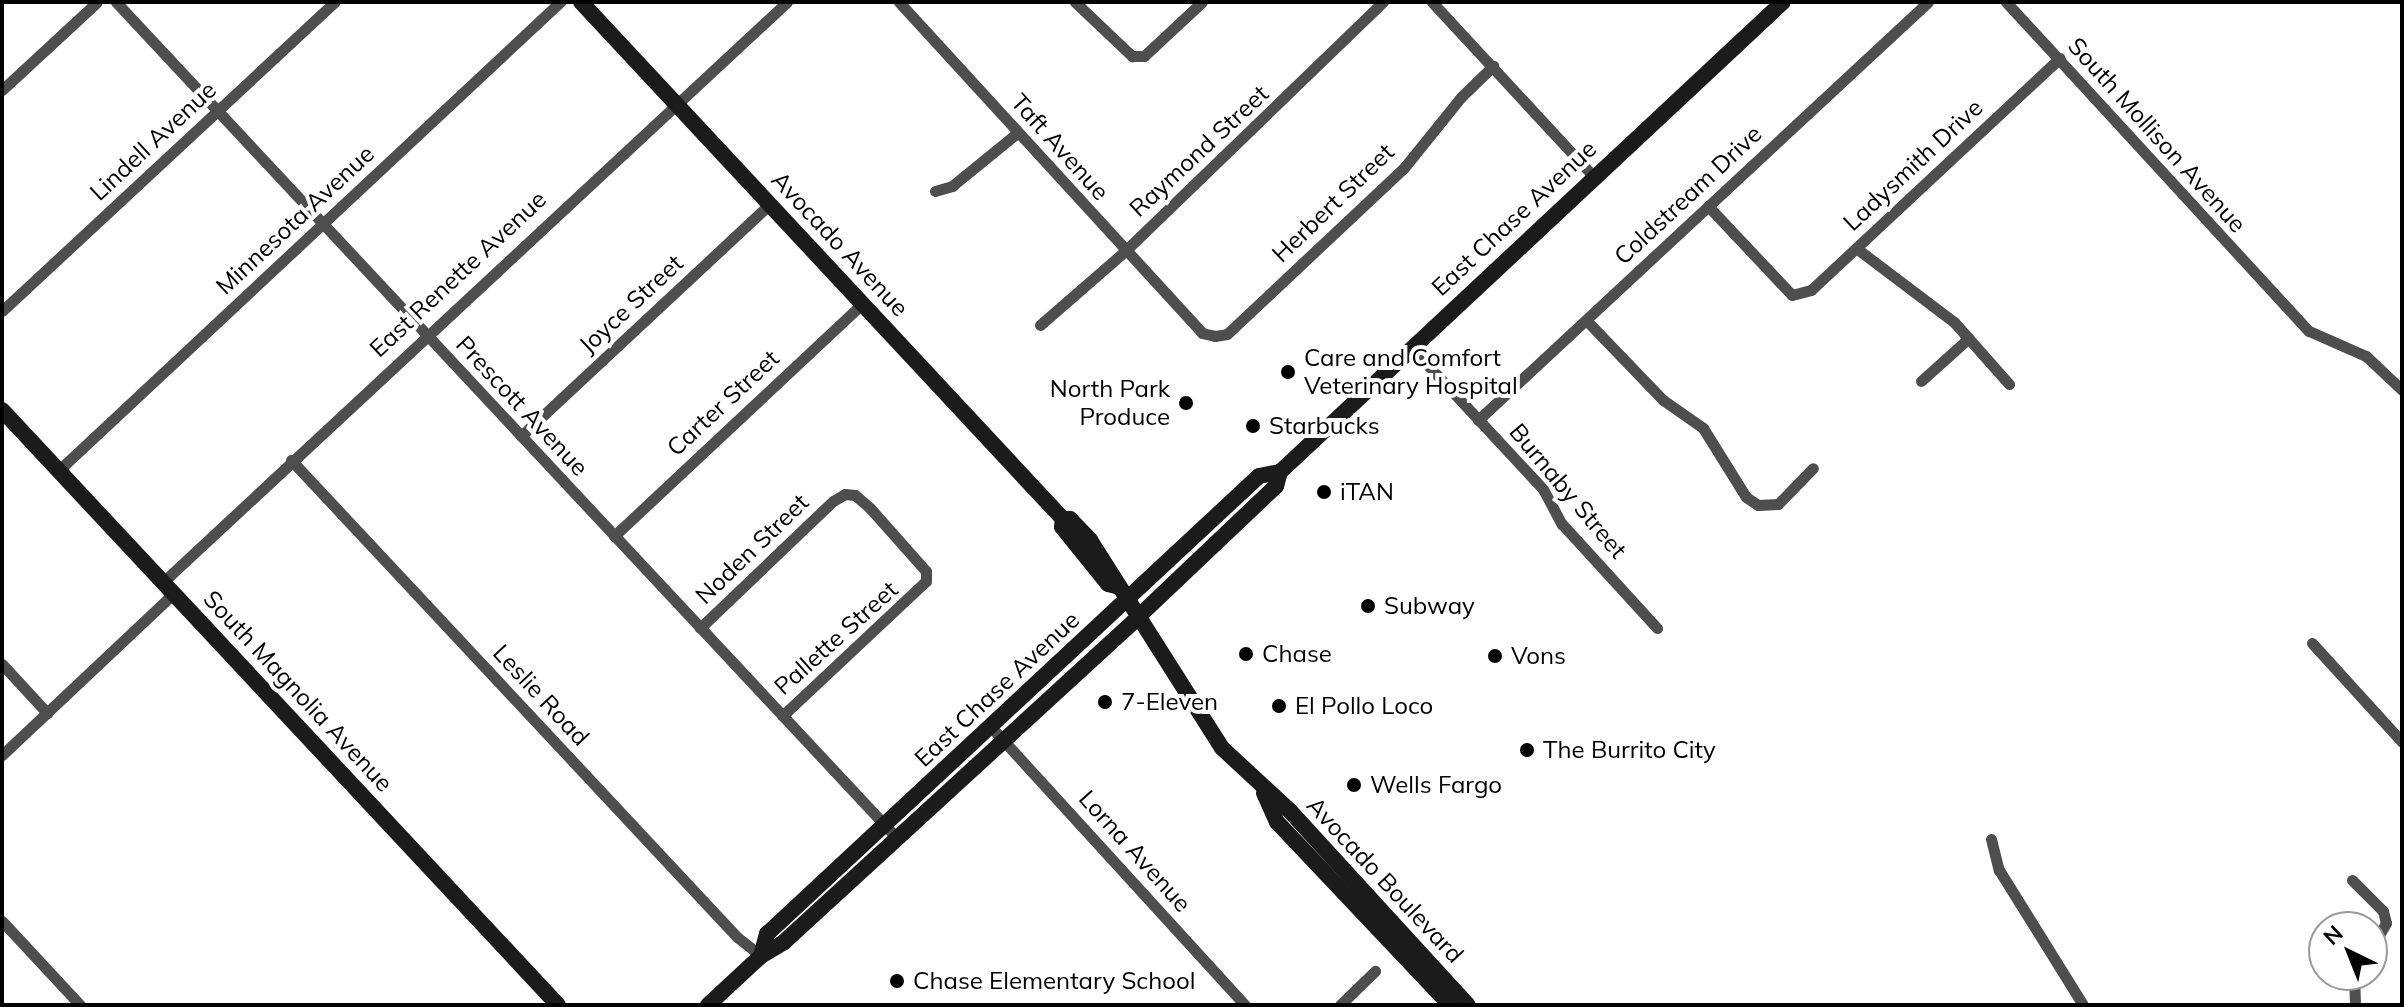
<!DOCTYPE html>
<html>
<head>
<meta charset="utf-8">
<style>
  body { margin:0 }
  #map { position:relative; width:2404px; height:1007px; overflow:hidden; background:#fff; font-family:Mulish,sans-serif }
  div>[style] { position:absolute }
  .street>* { height:11px; margin:-5.5px; padding:0 5.5px; transform-origin:5.5px; border-radius:5.5px; background:#4e4e4e }
  .secondary>* { height:16px; margin:-8px; padding:0 8px; transform-origin:8px; border-radius:8px; background:#1b1b1b }
  .dots>* { width:22px; height:22px; translate:-50% -50%; box-sizing:border-box; border:4px solid #fff; border-radius:50% }
  span { translate:-50% -50%; white-space:nowrap; text-align:center; line-height:1.15; -webkit-text-stroke:8px #fff; paint-order:stroke }
  .street-label { font-size:24px; color:#000 }
  .poi-label { font-size:24px; color:#000 }
  .left { translate:0 -50%; text-align:left }
  .right { translate:-100% -50%; text-align:right }
  .frame { position:absolute; inset:0; border:4px solid #000; pointer-events:none }
  .north { position:absolute; left:2308px; top:911px; width:80px; height:80px; box-sizing:border-box; background:#fff; border:2px solid #999; border-radius:50%; rotate:317deg; font-size:22px; font-weight:700; line-height:32px; text-align:center; color:#000 }
  .north::after { content:''; display:block; margin:auto; width:28px; height:36px; background:#000; clip-path:polygon(50% 0,100% 100%,50% 72%,0 100%) }
</style>
</head>
<body>
<div id="map">
  <div class="street">
    <div style="left:116px;top:2px;width:1144px;rotate:46.95deg"></div>
    <div style="left:899px;top:2px;width:449px;rotate:47.5deg"></div>
    <div style="left:1202px;top:333px;width:13px;rotate:13deg"></div>
    <div style="left:1215px;top:336px;width:12px;rotate:-9deg"></div>
    <div style="left:1227px;top:334px;width:241px;rotate:-43.2deg"></div>
    <div style="left:1403px;top:169px;width:92px;rotate:-51.1deg"></div>
    <div style="left:1461px;top:97px;width:45px;rotate:-44.1deg"></div>
    <div style="left:1075px;top:2px;width:79px;rotate:43.5deg"></div>
    <div style="left:1132px;top:56px;width:12px"></div>
    <div style="left:1144px;top:56px;width:79px;rotate:-43deg"></div>
    <div style="left:1432px;top:2px;width:238px;rotate:47.2deg"></div>
    <div style="left:2006px;top:2px;width:447px;rotate:47.4deg"></div>
    <div style="left:2309px;top:331px;width:62px;rotate:23.7deg"></div>
    <div style="left:2366px;top:356px;width:50px;rotate:43.4deg"></div>
    <div style="left:2px;top:90px;width:129px;rotate:-42.8deg"></div>
    <div style="left:935px;top:191px;width:18px;rotate:-16deg"></div>
    <div style="left:952px;top:186px;width:82px;rotate:-39.1deg"></div>
    <div style="left:1708px;top:206px;width:122px;rotate:46.7deg"></div>
    <div style="left:1792px;top:295px;width:20px;rotate:-15deg"></div>
    <div style="left:1811px;top:290px;width:340px;rotate:-43deg"></div>
    <div style="left:1856px;top:248px;width:123px;rotate:37.1deg"></div>
    <div style="left:1954px;top:322px;width:83px;rotate:48.4deg"></div>
    <div style="left:2px;top:311px;width:454px;rotate:-42.9deg"></div>
    <div style="left:1586px;top:320px;width:111px;rotate:46.1deg"></div>
    <div style="left:1663px;top:400px;width:49px;rotate:35deg"></div>
    <div style="left:1703px;top:428px;width:81px;rotate:58.1deg"></div>
    <div style="left:1746px;top:497px;width:14px;rotate:34deg"></div>
    <div style="left:1758px;top:505px;width:20px;rotate:-3deg"></div>
    <div style="left:1778px;top:504px;width:50px;rotate:-45.8deg"></div>
    <div style="left:1040px;top:325px;width:113px;rotate:-41deg"></div>
    <div style="left:1125px;top:251px;width:359px;rotate:-44deg"></div>
    <div style="left:1411px;top:347px;width:194px;rotate:47.1deg"></div>
    <div style="left:1543px;top:489px;width:40px;rotate:62deg"></div>
    <div style="left:1562px;top:524px;width:141px;rotate:47.6deg"></div>
    <div style="left:1921px;top:381px;width:64px;rotate:-41.9deg"></div>
    <div style="left:1478px;top:420px;width:614px;rotate:-42.89deg"></div>
    <div style="left:521px;top:436px;width:340px;rotate:-43deg"></div>
    <div style="left:291px;top:460px;width:653px;rotate:46.92deg"></div>
    <div style="left:737px;top:937px;width:31px;rotate:38deg"></div>
    <div style="left:59px;top:470px;width:686px;rotate:-43.05deg"></div>
    <div style="left:614px;top:536px;width:341px;rotate:-43.1deg"></div>
    <div style="left:163px;top:582px;width:852px;rotate:-42.91deg"></div>
    <div style="left:700px;top:628px;width:184px;rotate:-43.7deg"></div>
    <div style="left:833px;top:501px;width:14px;rotate:-30deg"></div>
    <div style="left:845px;top:494px;width:10px;rotate:6deg"></div>
    <div style="left:855px;top:495px;width:20px;rotate:41deg"></div>
    <div style="left:870px;top:508px;width:84px;rotate:48.4deg"></div>
    <div style="left:926px;top:571px;width:10px;rotate:90deg"></div>
    <div style="left:926px;top:581px;width:197px;rotate:136.8deg"></div>
    <div style="left:2312px;top:643px;width:134px;rotate:47.7deg"></div>
    <div style="left:2px;top:664px;width:67px;rotate:47.4deg"></div>
    <div style="left:992px;top:728px;width:375px;rotate:47.6deg"></div>
    <div style="left:2px;top:755px;width:236px;rotate:-43.3deg"></div>
    <div style="left:1991px;top:839px;width:32px;rotate:76deg"></div>
    <div style="left:1999px;top:870px;width:159px;rotate:58.1deg"></div>
    <div style="left:2352px;top:880px;width:44px;rotate:45deg"></div>
    <div style="left:2383px;top:911px;width:12px;rotate:76deg"></div>
    <div style="left:2386px;top:923px;width:28px;rotate:120deg"></div>
    <div style="left:2px;top:921px;width:115px;rotate:47.1deg"></div>
    <div style="left:2354px;top:975px;width:30px;rotate:88deg"></div>
    <div style="left:1340px;top:1005px;width:49px;rotate:-44.2deg"></div>
  </div>
  <div class="secondary">
    <div style="left:581px;top:2px;width:707px;rotate:47.01deg"></div>
    <div style="left:1063px;top:519px;width:7px"></div>
    <div style="left:1070px;top:519px;width:29px;rotate:46deg"></div>
    <div style="left:1090px;top:540px;width:246px;rotate:57.6deg"></div>
    <div style="left:1222px;top:748px;width:93px;rotate:42.8deg"></div>
    <div style="left:1290px;top:811px;width:263px;rotate:47.5deg"></div>
    <div style="left:2px;top:410px;width:814px;rotate:46.94deg"></div>
    <div style="left:1063px;top:519px;width:8px;rotate:97deg"></div>
    <div style="left:1062px;top:527px;width:73px;rotate:51.1deg"></div>
    <div style="left:1108px;top:584px;width:8px;rotate:14deg"></div>
    <div style="left:1264px;top:793px;width:32px;rotate:66deg"></div>
    <div style="left:1277px;top:822px;width:252px;rotate:46.6deg"></div>
    <div style="left:761px;top:956px;width:23px;rotate:-75deg"></div>
    <div style="left:767px;top:934px;width:672px;rotate:-42.95deg"></div>
    <div style="left:1259px;top:476px;width:21px;rotate:-11deg"></div>
    <div style="left:708px;top:1005px;width:72px;rotate:-42.8deg"></div>
    <div style="left:761px;top:956px;width:27px;rotate:-31deg"></div>
    <div style="left:784px;top:942px;width:479px;rotate:-42.5deg"></div>
    <div style="left:1137px;top:618px;width:192px;rotate:-43.5deg"></div>
    <div style="left:1276px;top:486px;width:15px;rotate:-74deg"></div>
    <div style="left:1280px;top:472px;width:688px;rotate:-43.06deg"></div>
  </div>
  <div class="dots">
    <div style="left:1288px;top:372px;background:#000"></div>
    <div style="left:1186px;top:403px;background:#000"></div>
    <div style="left:1253px;top:426px;background:#000"></div>
    <div style="left:1324px;top:492px;background:#000"></div>
    <div style="left:1368px;top:606px;background:#000"></div>
    <div style="left:1246px;top:654px;background:#000"></div>
    <div style="left:1495px;top:656px;background:#000"></div>
    <div style="left:1105px;top:702px;background:#000"></div>
    <div style="left:1279px;top:706px;background:#000"></div>
    <div style="left:1527px;top:750px;background:#000"></div>
    <div style="left:1354px;top:785px;background:#000"></div>
    <div style="left:897px;top:981px;background:#000"></div>
  </div>
  <div class="street-label">
    <span style="left:2157px;top:135px;rotate:48deg">South Mollison Avenue</span>
    <span style="left:153px;top:141px;rotate:-43deg">Lindell Avenue</span>
    <span style="left:1060px;top:147px;rotate:48deg">Taft Avenue</span>
    <span style="left:1199px;top:151px;rotate:-43deg">Raymond Street</span>
    <span style="left:1913px;top:165px;rotate:-43deg">Ladysmith Drive</span>
    <span style="left:1688px;top:195px;rotate:-43deg">Coldstream Drive</span>
    <span style="left:1333px;top:203px;rotate:-44deg">Herbert Street</span>
    <span style="left:1514px;top:218px;rotate:-43deg">East Chase Avenue</span>
    <span style="left:295px;top:220px;rotate:-43deg">Minnesota Avenue</span>
    <span style="left:840px;top:244px;rotate:47deg">Avocado Avenue</span>
    <span style="left:458px;top:274px;rotate:-43deg">East Renette Avenue</span>
    <span style="left:631px;top:304px;rotate:-43deg">Joyce Street</span>
    <span style="left:723px;top:403px;rotate:-43deg">Carter Street</span>
    <span style="left:522px;top:406px;rotate:47deg">Prescott Avenue</span>
    <span style="left:1568px;top:491px;rotate:50deg">Burnaby Street</span>
    <span style="left:752px;top:549px;rotate:-44deg">Noden Street</span>
    <span style="left:836px;top:638px;rotate:-42deg">Pallette Street</span>
    <span style="left:997px;top:689px;rotate:-43deg">East Chase Avenue</span>
    <span style="left:298px;top:691px;rotate:47deg">South Magnolia Avenue</span>
    <span style="left:541px;top:695px;rotate:47deg">Leslie Road</span>
    <span style="left:1135px;top:851px;rotate:48deg">Lorna Avenue</span>
    <span style="left:1385px;top:880px;rotate:47deg">Avocado Boulevard</span>
  </div>
  <div class="poi-label">
    <span class="left" style="left:1304px;top:372px">Care and Comfort<br>Veterinary Hospital</span>
    <span class="right" style="left:1170px;top:403px">North Park<br>Produce</span>
    <span class="left" style="left:1269px;top:426px">Starbucks</span>
    <span class="left" style="left:1340px;top:492px">iTAN</span>
    <span class="left" style="left:1384px;top:606px">Subway</span>
    <span class="left" style="left:1262px;top:654px">Chase</span>
    <span class="left" style="left:1511px;top:656px">Vons</span>
    <span class="left" style="left:1121px;top:702px">7-Eleven</span>
    <span class="left" style="left:1295px;top:706px">El Pollo Loco</span>
    <span class="left" style="left:1543px;top:750px">The Burrito City</span>
    <span class="left" style="left:1370px;top:785px">Wells Fargo</span>
    <span class="left" style="left:913px;top:981px">Chase Elementary School</span>
  </div>
  <div class="frame"></div>
  <div class="north">N</div>
</div>
</body>
</html>
